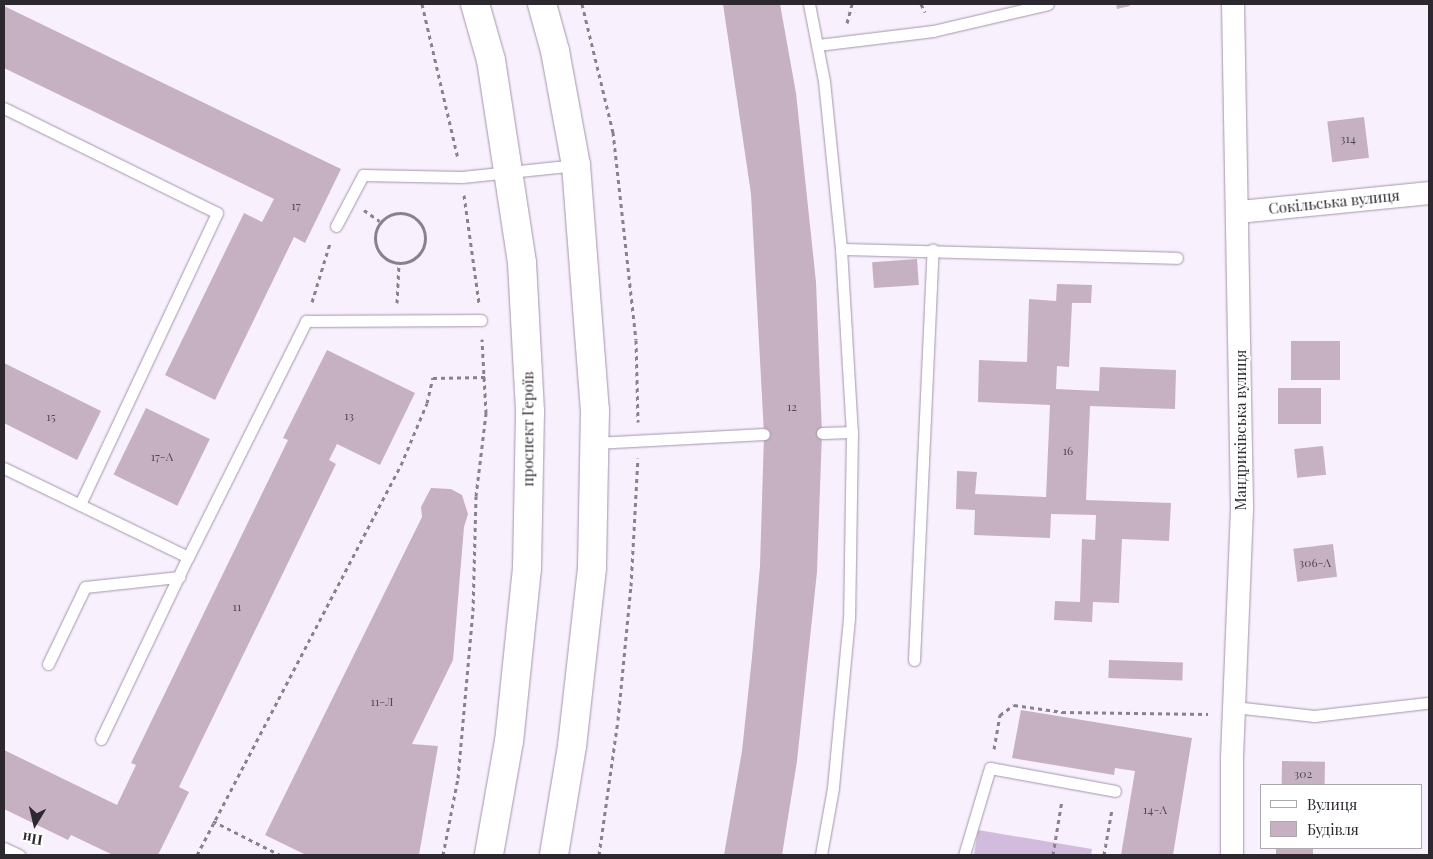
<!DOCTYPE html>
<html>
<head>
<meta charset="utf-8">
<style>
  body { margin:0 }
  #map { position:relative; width:1433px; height:859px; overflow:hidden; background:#f9f0fe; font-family:"Playfair Display",serif }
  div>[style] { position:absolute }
  .green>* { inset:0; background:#d2bcde }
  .building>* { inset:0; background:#c6b1c3; transform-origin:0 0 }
  .path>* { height:3px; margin-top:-1.5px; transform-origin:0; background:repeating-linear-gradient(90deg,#89828d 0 4px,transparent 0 8px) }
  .path>.ring { margin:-1.5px; padding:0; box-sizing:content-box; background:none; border:3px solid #89828d; border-radius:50% }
  .roads { filter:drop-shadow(0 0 1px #a395ab) drop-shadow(0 0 1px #a395ab) }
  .service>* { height:11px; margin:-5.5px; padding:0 5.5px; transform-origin:5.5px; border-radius:5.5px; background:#fff }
  .minor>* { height:22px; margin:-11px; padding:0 11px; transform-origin:11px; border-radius:11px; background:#fff }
  .secondary>* { height:28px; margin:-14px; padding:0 14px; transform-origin:14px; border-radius:14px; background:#fff }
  span { translate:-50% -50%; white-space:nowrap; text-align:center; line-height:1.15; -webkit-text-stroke:4px #fff; paint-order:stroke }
  .number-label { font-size:12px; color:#534a55 }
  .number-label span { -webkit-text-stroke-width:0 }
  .street-label { font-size:15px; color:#2d2730 }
  .frame { position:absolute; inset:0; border:5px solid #2d2730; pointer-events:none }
  .legend { position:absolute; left:1260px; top:784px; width:162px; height:65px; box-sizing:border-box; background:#fff; border:1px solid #aba9ac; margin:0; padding:6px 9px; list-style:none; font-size:15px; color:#2d2730 }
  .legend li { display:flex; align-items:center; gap:10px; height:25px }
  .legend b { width:25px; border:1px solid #aba9ac }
  .north { position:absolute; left:10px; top:799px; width:50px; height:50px; -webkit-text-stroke:4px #fff; paint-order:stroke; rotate:189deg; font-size:14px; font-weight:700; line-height:20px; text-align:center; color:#2d2730 }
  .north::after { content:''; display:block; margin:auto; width:18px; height:22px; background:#2d2730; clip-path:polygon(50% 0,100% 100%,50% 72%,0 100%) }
</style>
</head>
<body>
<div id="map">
  <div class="green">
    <div style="clip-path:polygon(978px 830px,1092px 849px,1091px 855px,974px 855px)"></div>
  </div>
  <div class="building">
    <div style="clip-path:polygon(723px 4px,780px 4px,796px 93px,816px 282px,822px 433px,817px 572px,797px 761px,782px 855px,724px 855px,742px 751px,752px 657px,760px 566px,764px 434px,751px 194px)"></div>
    <div style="clip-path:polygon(1116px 4px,1129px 4px,1130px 6px,1117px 9px)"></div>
    <div style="clip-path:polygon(4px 6px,341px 169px,305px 243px,294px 237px,215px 400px,165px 375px,244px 213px,262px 222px,274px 199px,4px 68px)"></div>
    <div style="left:1364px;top:117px;width:41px;height:37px;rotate:83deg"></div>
    <div style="left:917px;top:259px;width:26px;height:45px;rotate:86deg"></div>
    <div style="clip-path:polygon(1057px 284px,1092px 285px,1091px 303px,1072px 303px,1069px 367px,1057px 366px,1056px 389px,1099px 391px,1100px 367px,1176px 370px,1175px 409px,1090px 406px,1086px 500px,1171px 503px,1169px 541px,1122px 539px,1119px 603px,1093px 602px,1092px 622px,1054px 620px,1055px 601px,1080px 602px,1082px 539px,1095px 540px,1096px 515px,1051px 514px,1050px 538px,974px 535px,975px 510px,956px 509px,957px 471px,977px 472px,975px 494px,1046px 497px,1050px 405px,978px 402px,979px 360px,1027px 362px,1029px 299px,1056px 301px)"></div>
    <div style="left:1291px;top:341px;width:49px;height:39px"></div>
    <div style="clip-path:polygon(327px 350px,415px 393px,380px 465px,337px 444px,329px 460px,336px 464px,179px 787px,189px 792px,158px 855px,113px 855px,71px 835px,68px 840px,4px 809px,4px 750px,117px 805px,136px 765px,131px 763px,288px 440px,283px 438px)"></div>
    <div style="clip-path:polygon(4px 363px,101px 411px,77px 460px,4px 423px)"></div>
    <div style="left:1321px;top:388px;width:36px;height:43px;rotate:90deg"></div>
    <div style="left:146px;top:408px;width:71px;height:74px;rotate:26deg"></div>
    <div style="left:1323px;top:446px;width:29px;height:29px;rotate:84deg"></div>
    <div style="clip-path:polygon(431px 488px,451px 489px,462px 495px,468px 514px,464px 527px,453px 660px,412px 744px,438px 746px,419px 855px,306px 855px,265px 835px,422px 517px,421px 507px)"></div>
    <div style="left:1333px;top:544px;width:33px;height:40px;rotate:83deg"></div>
    <div style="left:1109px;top:660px;width:74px;height:18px;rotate:2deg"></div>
    <div style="clip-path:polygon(1021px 710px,1192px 738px,1173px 855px,1121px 855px,1135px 771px,1115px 768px,1114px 775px,1012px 758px)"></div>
    <div style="left:1282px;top:761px;width:43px;height:24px;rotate:1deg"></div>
    <div style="left:1276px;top:848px;width:37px;height:6px"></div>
  </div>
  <div class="path">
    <div style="left:422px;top:4px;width:159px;rotate:76.9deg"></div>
    <div style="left:582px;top:4px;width:132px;rotate:76.4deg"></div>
    <div style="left:613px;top:132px;width:209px;rotate:83.7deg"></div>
    <div style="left:636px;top:340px;width:82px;rotate:88.6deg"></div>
    <div style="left:921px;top:4px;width:9px;rotate:63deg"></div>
    <div style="left:847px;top:23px;width:20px;rotate:-75deg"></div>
    <div style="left:464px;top:195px;width:109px;rotate:82.1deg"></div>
    <div style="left:364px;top:210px;width:19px;rotate:35deg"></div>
    <div class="ring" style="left:375px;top:213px;width:47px;height:47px"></div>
    <div style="left:312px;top:302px;width:62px;rotate:-73deg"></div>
    <div style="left:397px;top:303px;width:40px;rotate:-87.1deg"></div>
    <div style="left:994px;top:749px;width:35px;rotate:-80deg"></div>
    <div style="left:1000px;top:715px;width:17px;rotate:-36deg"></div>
    <div style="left:1014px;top:705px;width:49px;rotate:8.3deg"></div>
    <div style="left:1062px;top:712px;width:146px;rotate:0.8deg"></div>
    <div style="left:213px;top:821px;width:75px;rotate:26.9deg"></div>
    <div style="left:197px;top:855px;width:440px;rotate:-62.4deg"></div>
    <div style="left:401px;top:465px;width:67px;rotate:-67.2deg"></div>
    <div style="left:427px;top:403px;width:26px;rotate:-77deg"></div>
    <div style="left:433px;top:378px;width:52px;rotate:-1.1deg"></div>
    <div style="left:443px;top:855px;width:78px;rotate:-79deg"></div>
    <div style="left:458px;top:778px;width:168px;rotate:-84.9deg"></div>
    <div style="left:473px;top:611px;width:115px;rotate:-88.5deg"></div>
    <div style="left:476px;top:496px;width:84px;rotate:-83.1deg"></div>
    <div style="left:486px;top:413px;width:74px;rotate:-93.1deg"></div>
    <div style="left:599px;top:855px;width:136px;rotate:-82deg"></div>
    <div style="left:618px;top:720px;width:135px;rotate:-84.5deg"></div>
    <div style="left:631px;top:586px;width:128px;rotate:-86.9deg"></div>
    <div style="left:1053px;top:855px;width:56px;rotate:-80.7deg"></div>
    <div style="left:1104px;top:855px;width:47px;rotate:-80.1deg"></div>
  </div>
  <div class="roads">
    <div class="service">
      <div style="left:809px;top:4px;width:78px;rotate:79deg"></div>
      <div style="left:824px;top:81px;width:169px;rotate:84.2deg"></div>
      <div style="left:841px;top:249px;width:183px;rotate:86.6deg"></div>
      <div style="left:852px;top:432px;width:186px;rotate:90.9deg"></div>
      <div style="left:849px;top:618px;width:171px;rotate:95.4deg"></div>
      <div style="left:833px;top:788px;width:68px;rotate:100.2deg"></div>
      <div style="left:818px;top:45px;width:116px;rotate:-6.9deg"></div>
      <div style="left:933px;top:31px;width:118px;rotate:-13.2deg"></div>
      <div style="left:4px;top:108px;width:237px;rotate:26.2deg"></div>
      <div style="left:217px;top:213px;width:322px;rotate:115.2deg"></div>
      <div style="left:336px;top:226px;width:58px;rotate:-62.1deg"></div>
      <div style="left:363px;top:175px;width:99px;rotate:1.2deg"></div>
      <div style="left:462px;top:177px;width:115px;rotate:-6deg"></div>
      <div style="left:841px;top:249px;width:336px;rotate:1.5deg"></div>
      <div style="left:822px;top:433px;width:30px;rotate:-2deg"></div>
      <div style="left:595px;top:443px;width:169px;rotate:-3deg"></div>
      <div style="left:4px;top:468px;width:204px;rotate:25.8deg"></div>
      <div style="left:188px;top:557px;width:264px;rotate:-63.4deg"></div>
      <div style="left:306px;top:321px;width:175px;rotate:-0.3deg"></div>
      <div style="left:914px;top:660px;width:411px;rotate:-87.4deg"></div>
      <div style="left:48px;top:664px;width:85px;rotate:-64.3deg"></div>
      <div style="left:85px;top:587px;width:95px;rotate:-6.1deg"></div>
      <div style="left:1234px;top:707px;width:81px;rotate:6.4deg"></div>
      <div style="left:1314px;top:716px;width:114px;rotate:-6.6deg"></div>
      <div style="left:101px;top:739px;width:202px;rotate:-64.5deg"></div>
      <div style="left:4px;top:848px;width:17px;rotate:25deg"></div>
      <div style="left:964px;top:855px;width:91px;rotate:-73.4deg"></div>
      <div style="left:990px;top:768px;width:127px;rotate:10.4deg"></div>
    </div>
    <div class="minor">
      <div style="left:1239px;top:212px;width:191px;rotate:-5.7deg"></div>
      <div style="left:1232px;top:855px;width:97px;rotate:-90deg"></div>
      <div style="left:1232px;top:758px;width:253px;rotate:-87.7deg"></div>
      <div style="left:1242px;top:505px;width:501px;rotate:-91.03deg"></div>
    </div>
    <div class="secondary">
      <div style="left:475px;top:4px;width:58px;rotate:74.1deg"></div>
      <div style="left:491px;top:60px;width:205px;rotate:81.3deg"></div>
      <div style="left:522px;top:263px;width:149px;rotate:86.9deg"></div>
      <div style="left:530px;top:412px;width:156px;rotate:91.1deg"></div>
      <div style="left:527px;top:568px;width:174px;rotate:95.9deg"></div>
      <div style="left:509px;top:741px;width:116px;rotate:100deg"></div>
      <div style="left:542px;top:4px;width:49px;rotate:74.5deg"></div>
      <div style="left:555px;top:51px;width:116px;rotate:79.6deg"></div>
      <div style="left:576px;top:165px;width:246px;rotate:85.6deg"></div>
      <div style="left:595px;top:410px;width:158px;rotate:91.1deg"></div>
      <div style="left:592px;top:568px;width:179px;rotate:96.4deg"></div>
      <div style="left:572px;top:746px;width:110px;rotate:99.4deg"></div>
    </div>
  </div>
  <div class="number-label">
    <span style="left:1348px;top:139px">314</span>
    <span style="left:296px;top:206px">17</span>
    <span style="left:792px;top:407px">12</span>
    <span style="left:349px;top:416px">13</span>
    <span style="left:51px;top:417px">15</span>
    <span style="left:1068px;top:451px">16</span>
    <span style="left:162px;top:457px">17-А</span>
    <span style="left:1315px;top:563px">306-А</span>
    <span style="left:237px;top:607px">11</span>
    <span style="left:382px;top:702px">11-Л</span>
    <span style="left:1303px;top:774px">302</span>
    <span style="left:1155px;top:810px">14-А</span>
  </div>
  <div class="street-label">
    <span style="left:1334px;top:202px;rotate:-6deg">Сокільська вулиця</span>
    <span style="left:528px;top:429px;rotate:-90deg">проспект Героїв</span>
    <span style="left:1241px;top:430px;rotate:-90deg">Мандриківська вулиця</span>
  </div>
  <div class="frame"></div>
  <ul class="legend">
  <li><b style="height:6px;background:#fff"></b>Вулиця</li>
  <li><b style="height:14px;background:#c6b1c3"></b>Будівля</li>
  </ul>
  <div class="north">Пн</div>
</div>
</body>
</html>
